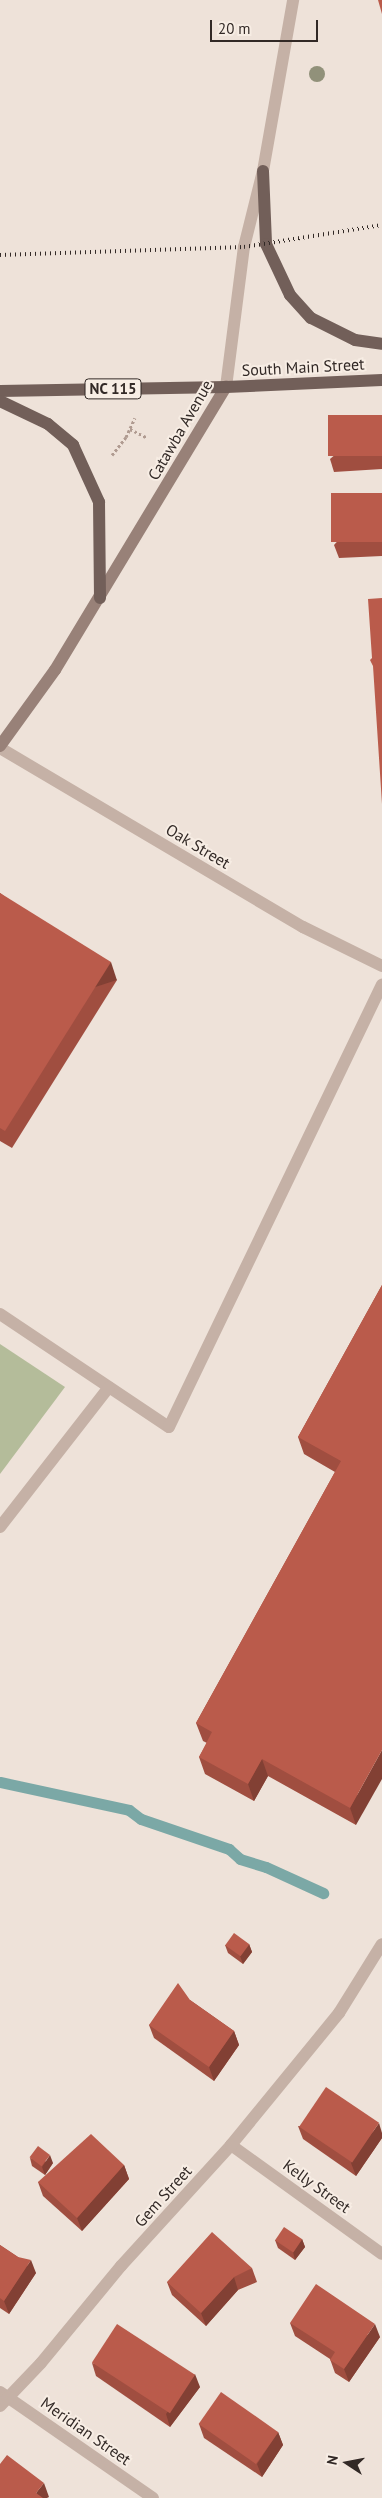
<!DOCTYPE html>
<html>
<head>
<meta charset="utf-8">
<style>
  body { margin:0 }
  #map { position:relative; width:382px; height:2498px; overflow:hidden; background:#eee2d9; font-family:"PT Sans",sans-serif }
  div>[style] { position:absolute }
  .green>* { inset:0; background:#b4bc9a }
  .stream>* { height:11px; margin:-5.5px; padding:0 5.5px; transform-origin:5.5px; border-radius:5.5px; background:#7ba8a6 }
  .path>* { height:3px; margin-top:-1.5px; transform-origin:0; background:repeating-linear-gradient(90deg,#b09b91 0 2.5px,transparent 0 5px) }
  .service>* { height:12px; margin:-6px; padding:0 6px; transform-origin:6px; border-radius:6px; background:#c5b1a6 }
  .minor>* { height:12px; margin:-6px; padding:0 6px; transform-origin:6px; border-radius:6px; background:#c5b1a6 }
  .tertiary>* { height:12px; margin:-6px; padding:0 6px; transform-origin:6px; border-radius:6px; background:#c5b1a6 }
  .secondary>* { height:12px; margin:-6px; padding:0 6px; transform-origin:6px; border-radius:6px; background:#988178 }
  .primary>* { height:12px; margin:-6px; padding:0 6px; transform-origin:6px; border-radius:6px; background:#725f59 }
  .rail>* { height:4px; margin-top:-2px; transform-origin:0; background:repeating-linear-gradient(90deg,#322926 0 1px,transparent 0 5px) }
  .trees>* { width:16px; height:16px; margin:-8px; border-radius:50%; background:#91917a }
  .wall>* { inset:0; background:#a04e40 }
  .shaded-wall>* { inset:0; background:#824034; transform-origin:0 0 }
  .building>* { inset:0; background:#ba5b4b; transform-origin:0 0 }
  span { translate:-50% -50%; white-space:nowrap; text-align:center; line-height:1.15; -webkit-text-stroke:4px #f7ede4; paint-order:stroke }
  .shield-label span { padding:1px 4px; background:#f7ede4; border:1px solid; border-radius:4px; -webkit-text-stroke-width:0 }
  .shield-label { font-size:15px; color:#322926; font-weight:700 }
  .street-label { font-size:16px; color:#322926 }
  .north { position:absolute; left:322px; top:2438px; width:50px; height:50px; -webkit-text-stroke:4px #f7ede4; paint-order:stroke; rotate:281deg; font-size:14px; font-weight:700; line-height:20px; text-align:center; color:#322926 }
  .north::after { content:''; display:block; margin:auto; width:18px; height:22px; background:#322926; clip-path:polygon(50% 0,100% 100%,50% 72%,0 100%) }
  .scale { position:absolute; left:210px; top:20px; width:108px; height:22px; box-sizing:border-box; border:2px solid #322926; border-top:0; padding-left:6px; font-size:15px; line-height:18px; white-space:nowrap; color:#322926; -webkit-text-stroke:4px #f7ede4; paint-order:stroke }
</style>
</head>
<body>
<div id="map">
  <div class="green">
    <div style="clip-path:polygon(0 1344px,65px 1387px,0 1474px)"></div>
  </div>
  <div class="stream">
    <div style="left:0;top:1782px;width:132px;rotate:12.2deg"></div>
    <div style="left:129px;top:1810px;width:15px;rotate:37deg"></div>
    <div style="left:141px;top:1819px;width:93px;rotate:18.8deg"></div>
    <div style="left:229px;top:1849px;width:15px;rotate:42deg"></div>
    <div style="left:240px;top:1859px;width:27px;rotate:17deg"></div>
    <div style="left:266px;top:1867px;width:63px;rotate:24.5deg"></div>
  </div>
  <div class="path">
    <div style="left:130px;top:429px;width:18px;rotate:27deg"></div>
    <div style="left:112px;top:455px;width:23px;rotate:-52deg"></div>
    <div style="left:126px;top:437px;width:21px;rotate:-65deg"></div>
  </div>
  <div class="service">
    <div style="left:0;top:1314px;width:203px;rotate:33.8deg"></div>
    <div style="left:169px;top:1427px;width:491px;rotate:-64.3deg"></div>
    <div style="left:0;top:1527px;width:177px;rotate:-52.1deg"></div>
    <div style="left:339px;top:2013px;width:81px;rotate:-58.1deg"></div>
  </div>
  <div class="minor">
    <div style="left:0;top:748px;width:352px;rotate:30.6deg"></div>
    <div style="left:303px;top:927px;width:88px;rotate:26.3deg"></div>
    <div style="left:231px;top:2145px;width:186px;rotate:35.8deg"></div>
    <div style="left:0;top:2392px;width:186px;rotate:34.7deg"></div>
    <div style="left:0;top:2406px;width:59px;rotate:-46.4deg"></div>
    <div style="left:41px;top:2363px;width:126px;rotate:-50.5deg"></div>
    <div style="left:121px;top:2266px;width:164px;rotate:-47.7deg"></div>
    <div style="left:231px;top:2145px;width:171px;rotate:-50.7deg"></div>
  </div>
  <div class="tertiary">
    <div style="left:226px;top:387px;width:141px;rotate:-82.7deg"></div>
    <div style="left:244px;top:247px;width:78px;rotate:-76deg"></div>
    <div style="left:263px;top:171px;width:174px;rotate:-80deg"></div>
  </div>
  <div class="secondary">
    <div style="left:0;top:746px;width:94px;rotate:-54.1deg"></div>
    <div style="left:55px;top:670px;width:331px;rotate:-58.9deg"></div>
  </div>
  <div class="primary">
    <div style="left:263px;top:171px;width:73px;rotate:87.6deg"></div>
    <div style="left:266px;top:244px;width:56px;rotate:64.8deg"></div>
    <div style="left:290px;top:295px;width:31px;rotate:48deg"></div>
    <div style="left:311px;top:318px;width:49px;rotate:26.6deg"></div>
    <div style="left:355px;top:340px;width:27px;rotate:8deg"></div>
    <div style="left:0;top:391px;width:226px;rotate:-1deg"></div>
    <div style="left:226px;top:387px;width:156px;rotate:-2.6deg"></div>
    <div style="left:0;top:401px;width:53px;rotate:25.6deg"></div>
    <div style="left:48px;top:424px;width:33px;rotate:40deg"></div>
    <div style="left:73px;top:445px;width:63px;rotate:65.5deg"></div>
    <div style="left:99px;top:502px;width:96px;rotate:89.4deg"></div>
  </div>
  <div class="rail">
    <div style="left:0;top:255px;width:244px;rotate:-1.9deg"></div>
    <div style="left:244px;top:247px;width:140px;rotate:-9.1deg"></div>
  </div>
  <div class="trees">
    <div style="left:317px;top:74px"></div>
  </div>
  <div class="wall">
    <div style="clip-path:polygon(382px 415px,382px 469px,334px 472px,330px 459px)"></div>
    <div style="clip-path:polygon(382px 493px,382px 556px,339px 558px,334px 545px)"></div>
    <div style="clip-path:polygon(0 893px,117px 980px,12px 1148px,0 1141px)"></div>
    <div style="clip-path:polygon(382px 1285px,356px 1825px,268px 1776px,254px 1801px,205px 1774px,199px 1757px,207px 1743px,203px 1741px,196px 1723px,335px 1472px,304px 1454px,298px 1437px)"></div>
    <div style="clip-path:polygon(249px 1944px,252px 1952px,243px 1964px,228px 1953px,225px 1945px)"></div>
    <div style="clip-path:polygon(190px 2000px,234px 2031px,239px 2045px,214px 2081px,154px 2038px,149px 2025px)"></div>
    <div style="clip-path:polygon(298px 2126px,382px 2133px,382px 2138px,356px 2176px,303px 2139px)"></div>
    <div style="clip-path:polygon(30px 2158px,53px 2163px,45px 2175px,32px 2166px)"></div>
    <div style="clip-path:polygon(124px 2165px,129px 2179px,82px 2231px,43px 2196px,38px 2182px)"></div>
    <div style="clip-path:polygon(302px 2239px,305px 2247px,295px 2260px,278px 2248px,275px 2240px)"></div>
    <div style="clip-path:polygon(0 2245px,18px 2257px,36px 2273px,9px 2314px,0 2308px)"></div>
    <div style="clip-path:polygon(252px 2268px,257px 2282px,238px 2290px,206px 2326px,172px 2295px,167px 2282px)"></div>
    <div style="clip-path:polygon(290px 2323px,380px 2337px,349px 2382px,335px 2373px,330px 2359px,295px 2336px)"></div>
    <div style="clip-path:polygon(92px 2363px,200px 2387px,170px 2427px,96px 2376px)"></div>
    <div style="clip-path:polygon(199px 2424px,278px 2432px,283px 2445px,262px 2477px,204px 2438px)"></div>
  </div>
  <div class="shaded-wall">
    <div style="left:111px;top:962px;width:19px;height:199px;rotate:72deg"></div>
    <div style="clip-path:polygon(382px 1750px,382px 1779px,356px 1825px,350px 1808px)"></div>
    <div style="clip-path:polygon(262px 1759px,268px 1776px,254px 1801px,248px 1784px)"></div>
    <div style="clip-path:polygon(249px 1944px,252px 1952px,243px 1964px,240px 1956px)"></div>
    <div style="clip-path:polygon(234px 2031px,239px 2045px,214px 2081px,209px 2067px)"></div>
    <div style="clip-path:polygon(379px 2123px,382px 2133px,382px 2138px,356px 2176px,351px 2163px)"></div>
    <div style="clip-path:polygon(50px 2155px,53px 2163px,45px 2175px,42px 2167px)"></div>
    <div style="clip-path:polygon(124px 2165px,129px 2179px,82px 2231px,77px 2218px)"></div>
    <div style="clip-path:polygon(302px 2239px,305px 2247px,295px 2260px,293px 2252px)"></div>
    <div style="clip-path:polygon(31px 2260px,36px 2273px,9px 2314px,4px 2301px)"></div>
    <div style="clip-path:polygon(234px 2277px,238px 2290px,206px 2326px,201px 2313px)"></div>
    <div style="clip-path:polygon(375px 2324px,380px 2337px,349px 2382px,344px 2369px)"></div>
    <div style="clip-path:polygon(195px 2374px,200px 2387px,170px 2427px,166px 2414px)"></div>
    <div style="clip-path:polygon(278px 2432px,283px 2445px,262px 2477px,257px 2464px)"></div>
    <div style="clip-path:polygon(44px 2483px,49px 2497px,47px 2498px,38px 2498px,36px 2493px)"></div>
  </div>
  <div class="building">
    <div style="clip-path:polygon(378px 0,382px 0,382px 14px)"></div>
    <div style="left:382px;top:415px;width:41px;height:54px;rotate:90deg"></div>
    <div style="left:382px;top:493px;width:49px;height:51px;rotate:90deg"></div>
    <div style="clip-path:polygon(382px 598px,382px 804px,373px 666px,370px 660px,372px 658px,368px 599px)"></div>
    <div style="clip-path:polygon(0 893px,111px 962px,5px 1131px,0 1128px)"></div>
    <div style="clip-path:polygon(382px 1285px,382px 1750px,350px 1808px,262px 1759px,248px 1784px,199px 1757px,212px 1732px,196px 1723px,341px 1461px,298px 1437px)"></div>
    <div style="left:234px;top:1933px;width:19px;height:15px;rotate:36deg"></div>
    <div style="clip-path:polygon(178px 1983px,190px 2000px,234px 2031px,209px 2067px,149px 2025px)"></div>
    <div style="left:326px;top:2087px;width:64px;height:48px;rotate:34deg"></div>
    <div style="clip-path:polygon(91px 2134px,124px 2165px,77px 2218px,38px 2182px)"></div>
    <div style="left:38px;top:2146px;width:15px;height:14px;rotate:37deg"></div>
    <div style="left:284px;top:2227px;width:22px;height:16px;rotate:34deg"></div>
    <div style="clip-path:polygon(212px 2232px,252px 2268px,234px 2277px,201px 2313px,167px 2282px)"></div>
    <div style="clip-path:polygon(0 2245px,18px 2257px,31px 2260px,4px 2301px,0 2298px)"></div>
    <div style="clip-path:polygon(316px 2284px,375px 2324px,344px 2369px,330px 2360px,335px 2352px,290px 2323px)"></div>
    <div style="left:117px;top:2324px;width:93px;height:46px;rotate:33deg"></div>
    <div style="left:221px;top:2392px;width:70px;height:39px;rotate:35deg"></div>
    <div style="clip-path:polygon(7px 2455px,44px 2483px,36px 2493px,43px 2498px,0 2498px,0 2464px)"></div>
  </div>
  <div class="shield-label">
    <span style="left:113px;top:389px">NC 115</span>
  </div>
  <div class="street-label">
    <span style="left:303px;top:367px;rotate:-3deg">South Main Street</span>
    <span style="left:180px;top:430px;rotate:-60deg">Catawba Avenue</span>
    <span style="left:198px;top:846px;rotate:31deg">Oak Street</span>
    <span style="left:317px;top:2186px;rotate:36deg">Kelly Street</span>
    <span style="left:163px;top:2196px;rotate:-48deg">Gem Street</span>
    <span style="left:86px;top:2431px;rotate:35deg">Meridian Street</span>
  </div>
  <div class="north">N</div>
  <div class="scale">20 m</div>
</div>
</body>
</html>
